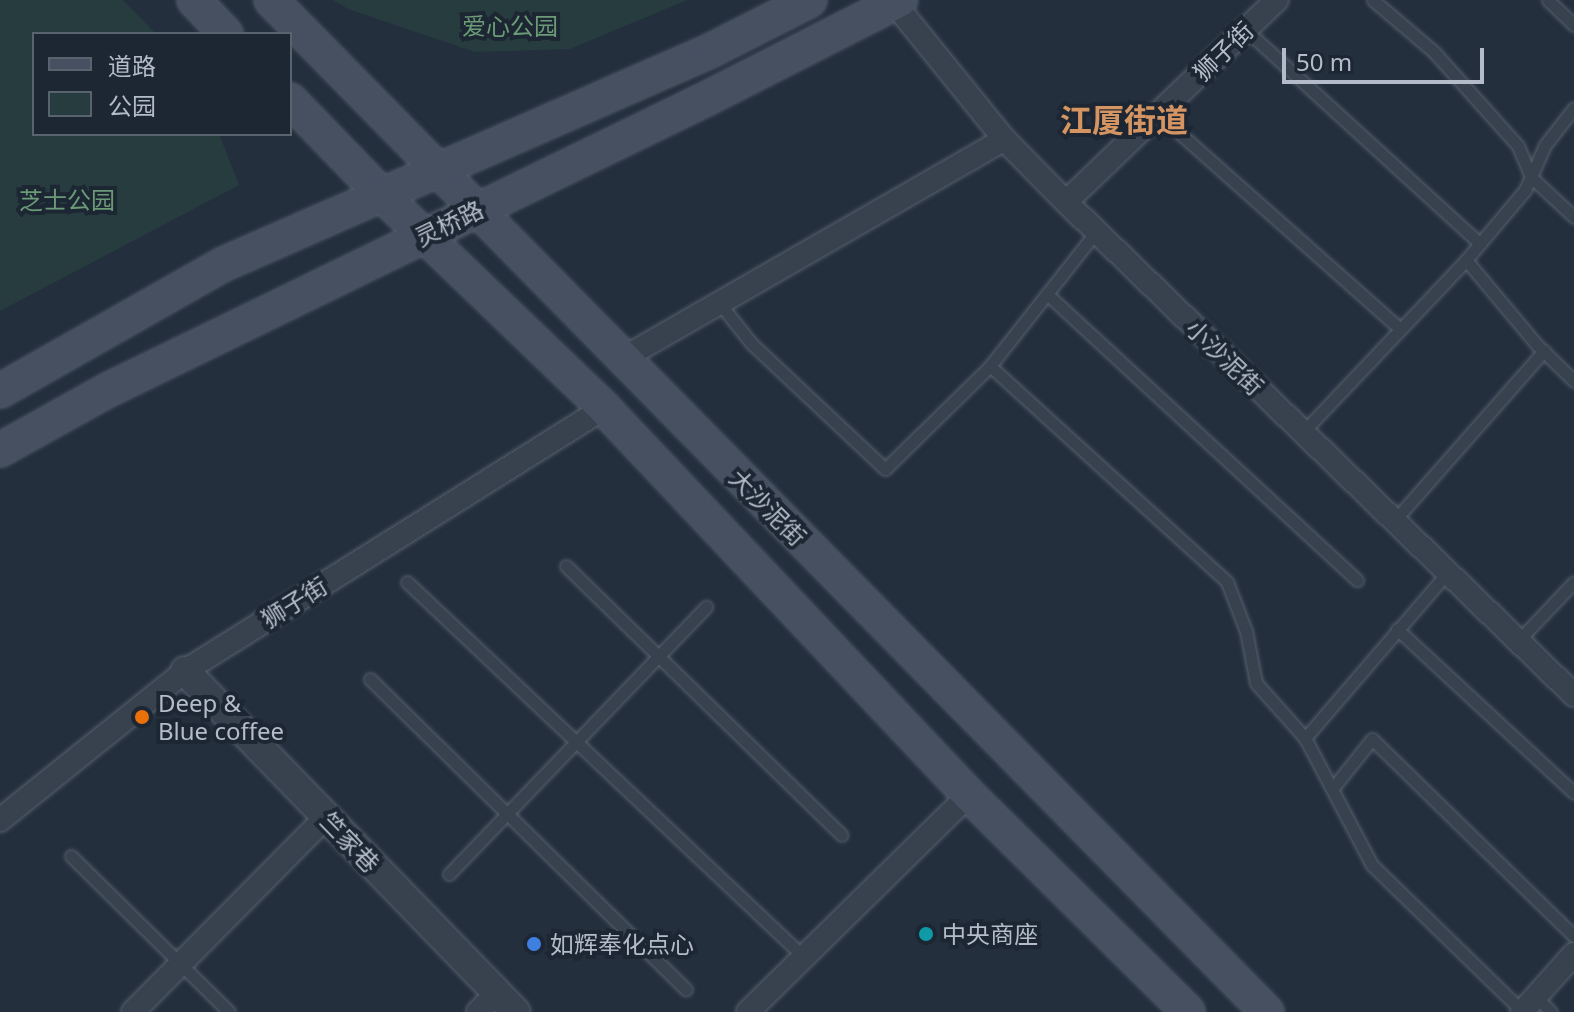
<!DOCTYPE html>
<html>
<head>
<meta charset="utf-8">
<style>
  body { margin:0 }
  #map { position:relative; width:1574px; height:1012px; overflow:hidden; background:#242f3e; font-family:"Noto Sans","Noto Sans SC",sans-serif }
  div>[style] { position:absolute }
  .green>* { inset:0; background:#263c3f }
  .roads { filter:drop-shadow(0 0 2px #565f6c) drop-shadow(0 0 2px #565f6c) }
  .service>* { height:11px; margin:-5.5px; padding:0 5.5px; transform-origin:5.5px; border-radius:5.5px; background:#38414e }
  .minor>* { height:22px; margin:-11px; padding:0 11px; transform-origin:11px; border-radius:11px; background:#38414e }
  .tertiary>* { height:28px; margin:-14px; padding:0 14px; transform-origin:14px; border-radius:14px; background:#38414e }
  .secondary>* { height:32px; margin:-16px; padding:0 16px; transform-origin:16px; border-radius:16px; background:#465061 }
  .dots>* { width:22px; height:22px; translate:-50% -50%; box-sizing:border-box; border:4px solid #1d2633; border-radius:50% }
  span { translate:-50% -50%; white-space:nowrap; text-align:center; line-height:1.15; -webkit-text-stroke:8px #1d2633; paint-order:stroke }
  .park-label { font-size:24px; color:#6b9a76 }
  .street-label { font-size:24px; color:#b4bcc9 }
  .poi-label { font-size:24px; color:#b4bcc9 }
  .left { translate:0 -50%; text-align:left }
  .district-label { font-size:32px; color:#d59563; font-weight:700 }
  .legend { position:absolute; left:32px; top:32px; width:260px; height:104px; box-sizing:border-box; background:#1d2633; border:2px solid #59626f; margin:0; padding:10px 14px; list-style:none; font-size:24px; color:#b4bcc9 }
  .legend li { display:flex; align-items:center; gap:16px; height:40px }
  .legend b { width:40px; border:2px solid #59626f }
  .scale { position:absolute; left:1282px; top:48px; width:202px; height:36px; box-sizing:border-box; border:4px solid #b4bcc9; border-top:0; padding-left:10px; font-size:24px; line-height:28px; white-space:nowrap; color:#b4bcc9; -webkit-text-stroke:6px #1d2633; paint-order:stroke }
</style>
</head>
<body>
<div id="map">
  <div class="green">
    <div style="clip-path:polygon(0 0,123px 0,156px 34px,34px 34px,34px 134px,219px 134px,239px 185px,0 311px)"></div>
    <div style="clip-path:polygon(333px 0,687px 0,570px 49px,475px 52px,348px 9px)"></div>
  </div>
  <div class="roads">
    <div class="service">
      <div style="left:1373px;top:0;width:80px;rotate:40.4deg"></div>
      <div style="left:1434px;top:52px;width:126px;rotate:48.2deg"></div>
      <div style="left:1518px;top:146px;width:34px;rotate:67deg"></div>
      <div style="left:1531px;top:177px;width:59px;rotate:42.9deg"></div>
      <div style="left:1548px;top:0;width:36px;rotate:44deg"></div>
      <div style="left:1246px;top:30px;width:317px;rotate:42.4deg"></div>
      <div style="left:1158px;top:114px;width:324px;rotate:41.6deg"></div>
      <div style="left:1466px;top:260px;width:111px;rotate:50.1deg"></div>
      <div style="left:1537px;top:345px;width:52px;rotate:44.2deg"></div>
      <div style="left:1047px;top:294px;width:422px;rotate:42.7deg"></div>
      <div style="left:721px;top:305px;width:48px;rotate:51.7deg"></div>
      <div style="left:751px;top:343px;width:184px;rotate:43.2deg"></div>
      <div style="left:885px;top:469px;width:147px;rotate:-44.4deg"></div>
      <div style="left:990px;top:366px;width:171px;rotate:-51.7deg"></div>
      <div style="left:990px;top:366px;width:321px;rotate:42.3deg"></div>
      <div style="left:1227px;top:582px;width:53px;rotate:68.8deg"></div>
      <div style="left:1246px;top:631px;width:53px;rotate:79.1deg"></div>
      <div style="left:1256px;top:683px;width:74px;rotate:48.3deg"></div>
      <div style="left:1302px;top:433px;width:238px;rotate:-46.5deg"></div>
      <div style="left:1466px;top:260px;width:92px;rotate:-49.9deg"></div>
      <div style="left:1525px;top:190px;width:49px;rotate:-66deg"></div>
      <div style="left:1545px;top:145px;width:47px;rotate:-51.9deg"></div>
      <div style="left:1394px;top:521px;width:227px;rotate:-48.6deg"></div>
      <div style="left:566px;top:566px;width:385px;rotate:44.3deg"></div>
      <div style="left:1447px;top:573px;width:218px;rotate:130.7deg"></div>
      <div style="left:1305px;top:738px;width:144px;rotate:62.2deg"></div>
      <div style="left:1372px;top:865px;width:209px;rotate:44.2deg"></div>
      <div style="left:407px;top:582px;width:546px;rotate:43.37deg"></div>
      <div style="left:1397px;top:629px;width:241px;rotate:42.8deg"></div>
      <div style="left:1518px;top:641px;width:81px;rotate:-46.5deg"></div>
      <div style="left:370px;top:679px;width:443px;rotate:44.5deg"></div>
      <div style="left:1332px;top:789px;width:64px;rotate:-51.3deg"></div>
      <div style="left:1372px;top:739px;width:282px;rotate:44.3deg"></div>
      <div style="left:71px;top:856px;width:222px;rotate:44.6deg"></div>
      <div style="left:449px;top:874px;width:371px;rotate:-46.1deg"></div>
      <div style="left:1536px;top:997px;width:21px;rotate:45deg"></div>
    </div>
    <div class="minor">
      <div style="left:894px;top:3px;width:175px;rotate:51deg"></div>
      <div style="left:1004px;top:139px;width:88px;rotate:45.5deg"></div>
      <div style="left:1066px;top:202px;width:708px;rotate:44.14deg"></div>
      <div style="left:1066px;top:202px;width:292px;rotate:-43.8deg"></div>
      <div style="left:622px;top:359px;width:441px;rotate:-29.9deg"></div>
      <div style="left:0;top:820px;width:238px;rotate:-38.8deg"></div>
      <div style="left:185px;top:671px;width:495px;rotate:-32.1deg"></div>
      <div style="left:133px;top:1012px;width:274px;rotate:-45.3deg"></div>
      <div style="left:478px;top:1012px;width:27px;rotate:-45deg"></div>
      <div style="left:748px;top:1012px;width:310px;rotate:-44.5deg"></div>
      <div style="left:1522px;top:1012px;width:78px;rotate:-48.1deg"></div>
    </div>
    <div class="tertiary">
      <div style="left:185px;top:671px;width:475px;rotate:45.9deg"></div>
    </div>
    <div class="secondary">
      <div style="left:194px;top:0;width:47px;rotate:46.7deg"></div>
      <div style="left:271px;top:0;width:1420px;rotate:45.46deg"></div>
      <div style="left:290px;top:100px;width:129px;rotate:45.9deg"></div>
      <div style="left:380px;top:193px;width:310px;rotate:43.8deg"></div>
      <div style="left:604px;top:408px;width:532px;rotate:46.68deg"></div>
      <div style="left:969px;top:795px;width:308px;rotate:44.7deg"></div>
      <div style="left:0;top:391px;width:257px;rotate:-29.6deg"></div>
      <div style="left:224px;top:264px;width:531px;rotate:-23.67deg"></div>
      <div style="left:710px;top:51px;width:112px;rotate:-27deg"></div>
      <div style="left:0;top:450px;width:124px;rotate:-29.1deg"></div>
      <div style="left:108px;top:390px;width:667px;rotate:-25.95deg"></div>
      <div style="left:708px;top:98px;width:216px;rotate:-27deg"></div>
    </div>
  </div>
  <div class="dots">
    <div style="left:142px;top:717px;background:#e8710a"></div>
    <div style="left:926px;top:934px;background:#0f9aa8"></div>
    <div style="left:534px;top:944px;background:#3f7fe0"></div>
  </div>
  <div class="park-label">
    <span style="left:510px;top:26px">爱心公园</span>
    <span style="left:67px;top:200px">芝士公园</span>
  </div>
  <div class="street-label">
    <span style="left:1223px;top:51px;rotate:-44deg">狮子街</span>
    <span style="left:449px;top:223px;rotate:-26deg">灵桥路</span>
    <span style="left:1225px;top:357px;rotate:44deg">小沙泥街</span>
    <span style="left:768px;top:507px;rotate:45deg">大沙泥街</span>
    <span style="left:294px;top:602px;rotate:-32deg">狮子街</span>
    <span style="left:350px;top:842px;rotate:46deg">竺家巷</span>
  </div>
  <div class="poi-label">
    <span class="left" style="left:158px;top:717px">Deep &amp;<br>Blue coffee</span>
    <span class="left" style="left:942px;top:934px">中央商座</span>
    <span class="left" style="left:550px;top:944px">如辉奉化点心</span>
  </div>
  <div class="district-label">
    <span style="left:1124px;top:120px">江厦街道</span>
  </div>
  <ul class="legend">
  <li><b style="height:10px;background:#465061"></b>道路</li>
  <li><b style="height:22px;background:#263c3f"></b>公园</li>
  </ul>
  <div class="scale">50 m</div>
</div>
</body>
</html>
